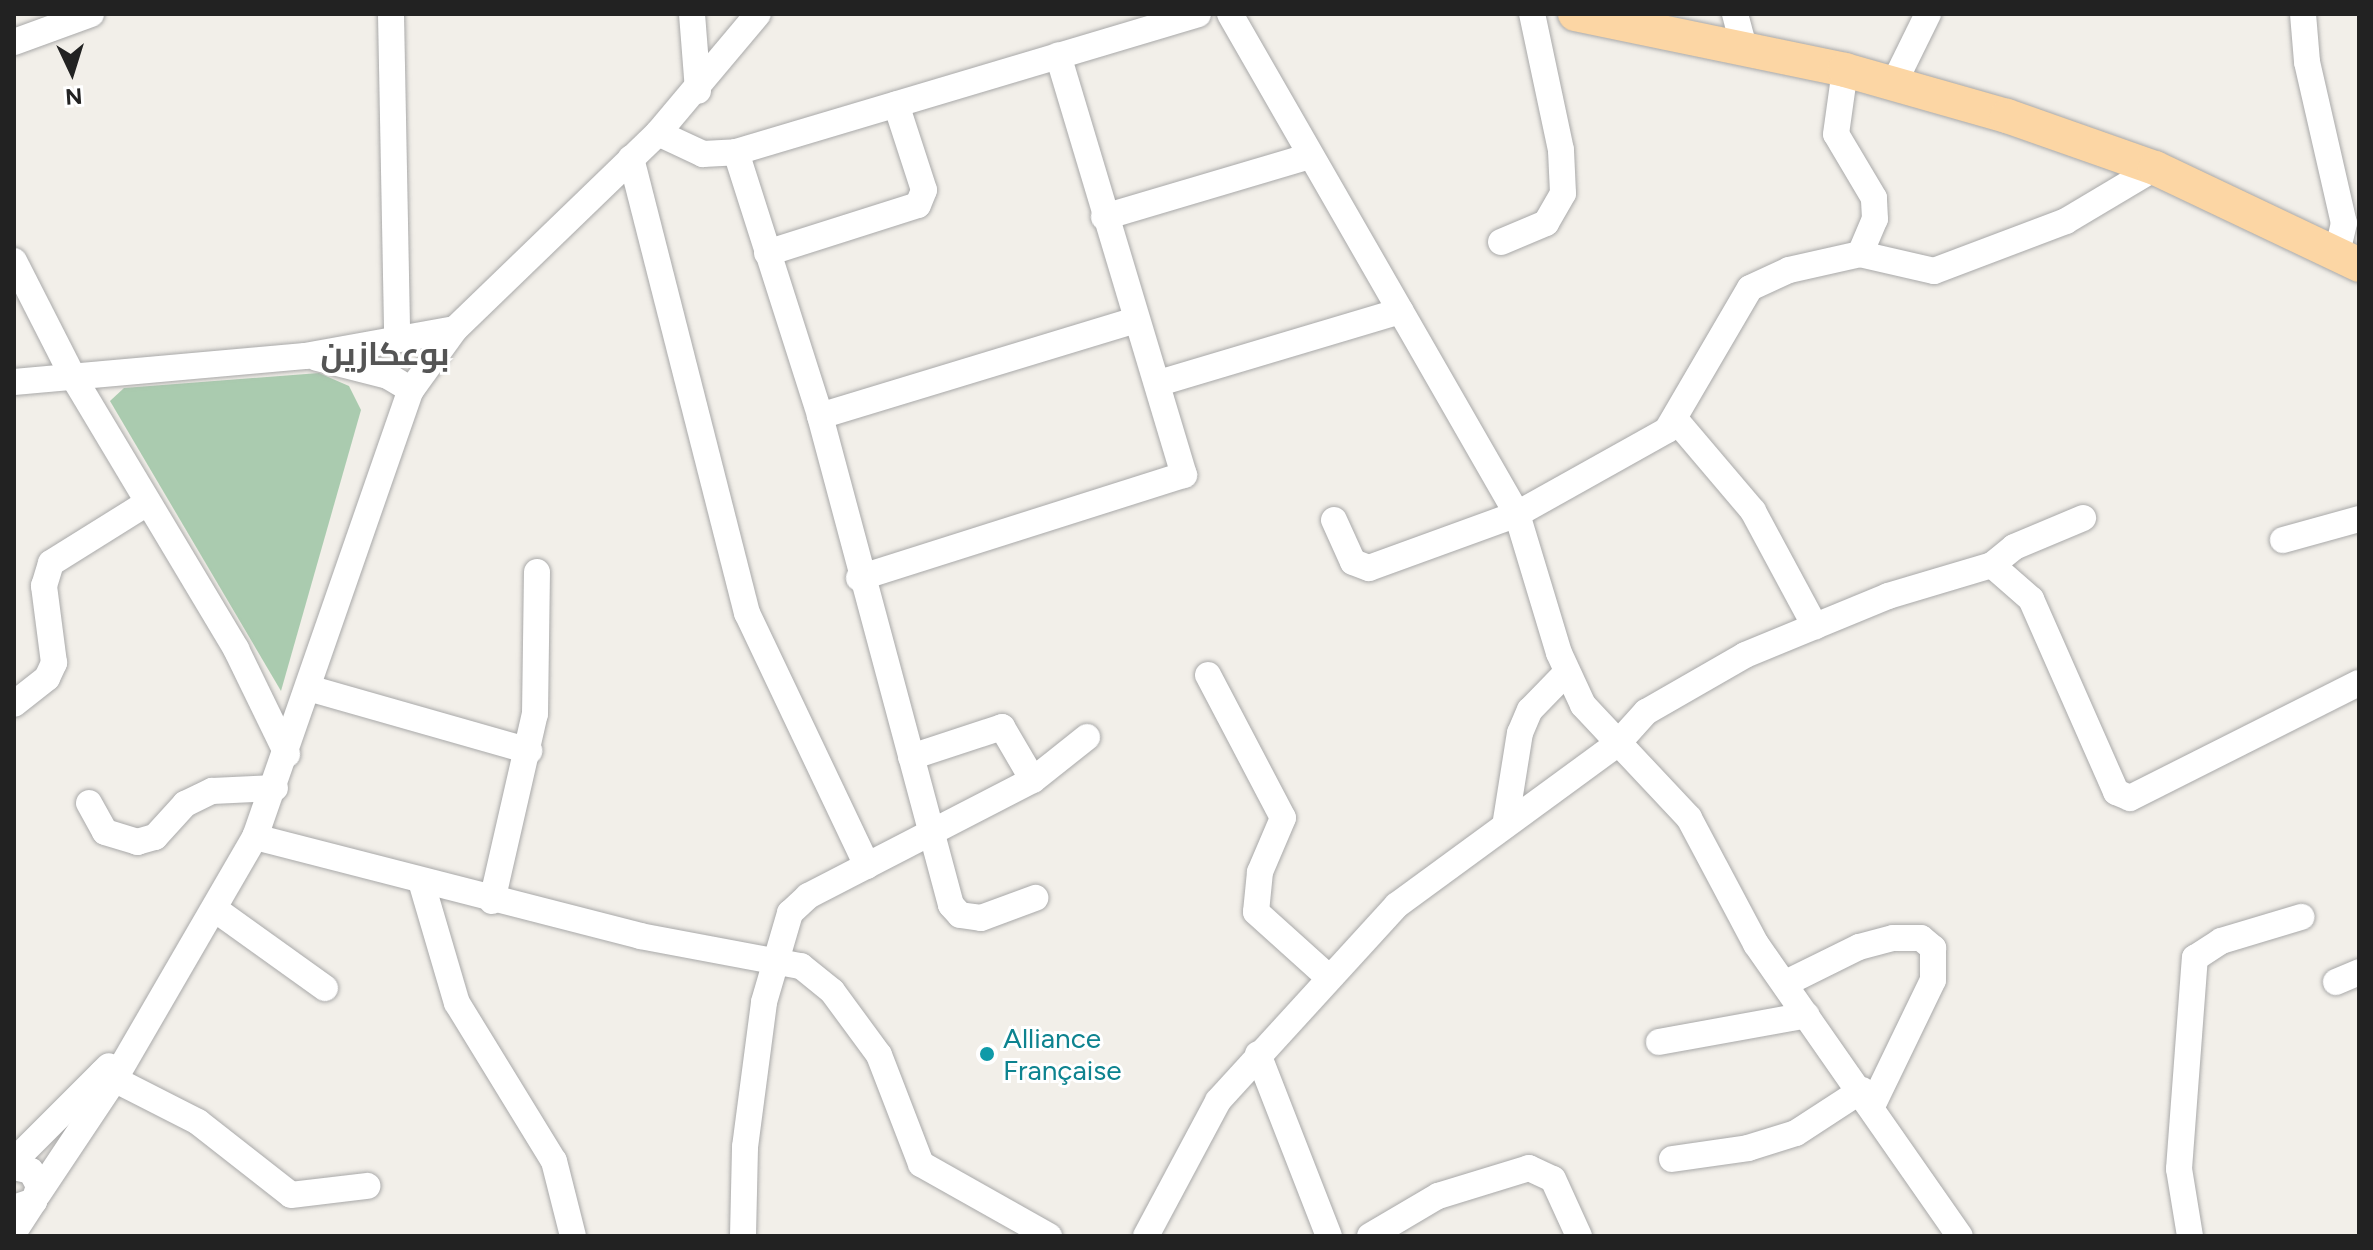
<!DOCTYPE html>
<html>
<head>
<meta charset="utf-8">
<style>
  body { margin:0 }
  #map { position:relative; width:2373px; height:1250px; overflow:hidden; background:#f2efe9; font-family:Figtree,Cairo,sans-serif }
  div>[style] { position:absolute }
  .cemetery>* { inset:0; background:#aacbaf }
  .roads { filter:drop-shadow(0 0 2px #a9a9a9) drop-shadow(0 0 2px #a9a9a9) }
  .minor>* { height:26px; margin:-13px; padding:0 13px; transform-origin:13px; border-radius:13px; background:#fff }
  .major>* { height:34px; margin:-17px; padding:0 17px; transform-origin:17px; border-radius:17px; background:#fcd6a4 }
  .dots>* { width:22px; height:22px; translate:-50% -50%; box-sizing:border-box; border:4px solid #fff; border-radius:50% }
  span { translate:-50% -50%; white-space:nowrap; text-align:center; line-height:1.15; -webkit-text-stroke:6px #fff; paint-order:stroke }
  .culture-label { font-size:28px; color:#0d838f }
  .left { translate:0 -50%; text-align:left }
  .quarter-label { font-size:32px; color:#555; font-weight:700 }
  .frame { position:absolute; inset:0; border:16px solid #222; pointer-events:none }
  .north { position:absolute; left:32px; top:32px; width:80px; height:80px; -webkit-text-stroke:6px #fff; paint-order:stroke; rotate:176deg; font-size:22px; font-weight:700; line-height:32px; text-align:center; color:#222 }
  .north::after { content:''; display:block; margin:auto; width:28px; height:36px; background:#222; clip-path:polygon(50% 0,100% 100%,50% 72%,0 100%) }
</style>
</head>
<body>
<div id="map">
  <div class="cemetery">
    <div style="clip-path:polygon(319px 373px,349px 386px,361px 410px,281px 691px,110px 401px,124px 388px)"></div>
  </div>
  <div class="roads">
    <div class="minor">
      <div style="left:391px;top:14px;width:323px;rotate:88.9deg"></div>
      <div style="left:692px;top:14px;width:77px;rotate:85.5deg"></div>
      <div style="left:1230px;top:14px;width:577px;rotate:60.14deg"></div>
      <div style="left:1517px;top:514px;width:145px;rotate:73.2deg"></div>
      <div style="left:1559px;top:653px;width:57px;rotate:65.2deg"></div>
      <div style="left:1583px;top:705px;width:155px;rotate:46.8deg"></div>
      <div style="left:1689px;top:818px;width:143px;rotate:62deg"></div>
      <div style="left:1756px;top:944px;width:356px;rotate:55.1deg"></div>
      <div style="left:1735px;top:14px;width:35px;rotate:75deg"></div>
      <div style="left:2303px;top:14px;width:48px;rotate:85.2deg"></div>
      <div style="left:2307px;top:62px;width:165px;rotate:77.1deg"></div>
      <div style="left:2344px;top:223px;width:32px;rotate:103deg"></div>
      <div style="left:14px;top:42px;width:82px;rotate:-20deg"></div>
      <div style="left:1894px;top:83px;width:77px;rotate:-63.8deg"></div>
      <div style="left:658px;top:133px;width:50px;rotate:25deg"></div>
      <div style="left:703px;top:154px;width:33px;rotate:-3deg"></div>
      <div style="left:736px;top:152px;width:482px;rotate:-16.6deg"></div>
      <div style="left:736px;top:152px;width:277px;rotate:72.3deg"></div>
      <div style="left:820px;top:416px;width:506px;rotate:75deg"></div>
      <div style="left:951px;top:905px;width:13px;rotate:48deg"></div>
      <div style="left:960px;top:915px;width:21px;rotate:8deg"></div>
      <div style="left:981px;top:918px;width:58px;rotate:-20.3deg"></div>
      <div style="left:631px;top:158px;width:470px;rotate:75.7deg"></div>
      <div style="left:747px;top:613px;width:280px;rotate:64.6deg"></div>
      <div style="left:1104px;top:217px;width:212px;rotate:-16.5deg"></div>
      <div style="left:1501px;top:242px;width:49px;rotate:-22.9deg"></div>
      <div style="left:1546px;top:223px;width:34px;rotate:-60deg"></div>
      <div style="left:1563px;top:193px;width:43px;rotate:-92.7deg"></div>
      <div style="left:1561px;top:150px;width:139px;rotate:-102deg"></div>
      <div style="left:767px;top:253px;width:158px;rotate:-17.6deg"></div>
      <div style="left:918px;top:205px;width:16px;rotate:-68deg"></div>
      <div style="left:924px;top:190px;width:90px;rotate:-108deg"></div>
      <div style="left:1860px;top:254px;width:76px;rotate:12.9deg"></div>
      <div style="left:1934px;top:271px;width:141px;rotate:-20.7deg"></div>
      <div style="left:2066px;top:221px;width:104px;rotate:-30.8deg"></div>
      <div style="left:14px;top:261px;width:126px;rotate:63deg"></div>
      <div style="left:71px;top:373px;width:322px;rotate:59.1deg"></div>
      <div style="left:236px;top:649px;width:117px;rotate:64.1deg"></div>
      <div style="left:317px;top:358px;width:73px;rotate:14.2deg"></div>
      <div style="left:388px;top:376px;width:27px;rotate:31deg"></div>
      <div style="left:14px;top:382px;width:292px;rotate:-5.1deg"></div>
      <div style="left:305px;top:356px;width:152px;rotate:-10.2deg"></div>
      <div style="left:1159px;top:383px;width:252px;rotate:-16.6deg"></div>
      <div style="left:820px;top:416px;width:330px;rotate:-16.9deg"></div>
      <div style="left:1675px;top:419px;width:121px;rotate:49.7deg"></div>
      <div style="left:1753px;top:511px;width:131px;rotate:61.7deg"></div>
      <div style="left:1334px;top:520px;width:46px;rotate:65.7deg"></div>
      <div style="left:1353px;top:562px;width:17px;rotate:21deg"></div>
      <div style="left:1369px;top:568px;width:158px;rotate:-20deg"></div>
      <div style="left:1517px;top:514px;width:172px;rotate:-29.2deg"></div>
      <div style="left:1667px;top:430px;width:164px;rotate:-59.7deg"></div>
      <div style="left:1750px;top:288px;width:43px;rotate:-24.8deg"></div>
      <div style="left:1789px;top:270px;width:73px;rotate:-12.7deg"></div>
      <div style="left:1860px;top:254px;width:38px;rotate:-67deg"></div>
      <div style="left:1875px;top:219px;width:21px;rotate:-93deg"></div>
      <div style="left:1874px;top:198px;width:74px;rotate:-120.7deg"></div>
      <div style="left:1836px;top:134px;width:65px;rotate:-82deg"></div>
      <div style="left:2283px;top:540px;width:79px;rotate:-15.4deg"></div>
      <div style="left:1992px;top:565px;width:28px;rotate:-39deg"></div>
      <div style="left:2014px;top:547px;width:75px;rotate:-22.8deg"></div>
      <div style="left:859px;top:578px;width:341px;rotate:-17.6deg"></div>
      <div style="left:1184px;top:475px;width:438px;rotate:-106.7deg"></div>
      <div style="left:1208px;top:675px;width:161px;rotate:62.3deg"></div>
      <div style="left:1283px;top:818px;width:59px;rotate:113.1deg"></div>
      <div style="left:1260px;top:872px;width:40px;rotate:95.7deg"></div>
      <div style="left:1256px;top:912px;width:96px;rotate:42deg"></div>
      <div style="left:312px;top:689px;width:226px;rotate:15.9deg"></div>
      <div style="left:14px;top:704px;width:42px;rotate:-38.2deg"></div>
      <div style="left:47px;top:678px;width:17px;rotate:-65deg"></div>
      <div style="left:54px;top:663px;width:78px;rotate:-97.4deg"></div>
      <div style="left:44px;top:586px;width:24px;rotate:-73deg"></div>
      <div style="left:51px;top:563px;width:113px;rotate:-32deg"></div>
      <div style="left:911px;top:757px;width:96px;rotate:-18.2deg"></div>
      <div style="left:1002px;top:727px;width:61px;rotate:59.7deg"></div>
      <div style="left:89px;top:803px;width:33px;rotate:61deg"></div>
      <div style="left:105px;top:832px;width:34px;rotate:17deg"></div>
      <div style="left:137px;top:842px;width:19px;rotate:-16deg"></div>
      <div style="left:155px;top:837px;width:45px;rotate:-47.7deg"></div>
      <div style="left:185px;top:804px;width:30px;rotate:-26deg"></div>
      <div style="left:212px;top:791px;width:63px;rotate:-2.7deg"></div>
      <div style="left:1506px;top:820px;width:88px;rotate:-80.9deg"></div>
      <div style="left:1520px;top:733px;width:25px;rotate:-67deg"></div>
      <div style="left:1530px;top:710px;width:52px;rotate:-45.8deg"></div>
      <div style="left:255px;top:837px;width:398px;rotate:14.4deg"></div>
      <div style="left:640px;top:936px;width:164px;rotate:10.6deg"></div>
      <div style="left:801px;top:966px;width:40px;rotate:39deg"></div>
      <div style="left:832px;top:991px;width:79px;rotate:53.7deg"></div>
      <div style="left:879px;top:1055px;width:117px;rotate:68.9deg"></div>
      <div style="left:921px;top:1164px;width:147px;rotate:29.4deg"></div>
      <div style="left:421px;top:881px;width:127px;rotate:73.6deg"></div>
      <div style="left:457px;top:1003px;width:185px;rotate:58.5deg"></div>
      <div style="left:554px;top:1161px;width:77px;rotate:75.8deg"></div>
      <div style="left:492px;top:901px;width:192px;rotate:-77.1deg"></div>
      <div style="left:535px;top:714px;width:142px;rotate:-89.2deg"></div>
      <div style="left:216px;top:910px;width:134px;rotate:35.6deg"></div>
      <div style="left:2336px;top:982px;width:25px;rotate:-23deg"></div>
      <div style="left:1786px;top:983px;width:81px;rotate:-26.3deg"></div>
      <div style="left:1859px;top:947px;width:35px;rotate:-15deg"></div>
      <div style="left:1893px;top:938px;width:28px"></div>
      <div style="left:1921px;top:938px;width:16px;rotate:40deg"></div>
      <div style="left:1933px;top:948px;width:32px;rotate:90deg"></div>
      <div style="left:1933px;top:980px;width:138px;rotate:115.8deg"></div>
      <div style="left:1659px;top:1042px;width:150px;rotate:-10.3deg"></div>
      <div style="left:1258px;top:1054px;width:195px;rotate:68.7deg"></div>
      <div style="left:102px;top:1073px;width:108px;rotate:27deg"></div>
      <div style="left:198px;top:1122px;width:118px;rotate:38.1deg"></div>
      <div style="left:291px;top:1195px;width:77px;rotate:-6.8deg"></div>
      <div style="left:1672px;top:1159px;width:77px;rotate:-8.2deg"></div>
      <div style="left:1748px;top:1148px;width:50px;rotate:-17.4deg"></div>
      <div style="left:1796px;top:1133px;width:79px;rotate:-33.1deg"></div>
      <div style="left:14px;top:1161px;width:134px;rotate:-45deg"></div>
      <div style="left:14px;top:1167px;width:17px;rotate:13deg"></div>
      <div style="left:31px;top:1171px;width:17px;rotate:62deg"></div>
      <div style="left:39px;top:1186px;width:16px;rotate:108deg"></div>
      <div style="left:34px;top:1201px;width:21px;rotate:161deg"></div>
      <div style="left:38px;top:1194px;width:137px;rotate:-56.3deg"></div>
      <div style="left:114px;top:1080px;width:281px;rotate:-59.9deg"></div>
      <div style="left:255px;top:837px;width:473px;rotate:-70.8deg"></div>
      <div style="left:411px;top:390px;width:75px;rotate:-54.2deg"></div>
      <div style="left:455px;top:329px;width:282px;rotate:-44deg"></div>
      <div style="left:658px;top:133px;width:155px;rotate:-50deg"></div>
      <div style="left:14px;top:1232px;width:37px;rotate:-57deg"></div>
      <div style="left:743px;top:1236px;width:89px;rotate:-88.7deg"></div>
      <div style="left:745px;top:1147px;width:146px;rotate:-82.5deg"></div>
      <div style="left:764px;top:1002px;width:93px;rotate:-73.7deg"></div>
      <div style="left:790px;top:913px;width:25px;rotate:-43deg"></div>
      <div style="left:808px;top:896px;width:253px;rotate:-27.3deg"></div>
      <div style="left:1033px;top:780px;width:69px;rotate:-38.5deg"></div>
      <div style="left:1146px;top:1236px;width:153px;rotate:-61.9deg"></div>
      <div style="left:1218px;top:1101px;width:265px;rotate:-47.6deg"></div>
      <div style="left:1397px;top:905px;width:274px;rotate:-36.2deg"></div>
      <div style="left:1618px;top:743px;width:42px;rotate:-47.9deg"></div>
      <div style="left:1646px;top:712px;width:114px;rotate:-29.9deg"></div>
      <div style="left:1745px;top:655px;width:155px;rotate:-22.4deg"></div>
      <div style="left:1888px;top:596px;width:109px;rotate:-16.6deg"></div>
      <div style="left:1992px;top:565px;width:52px;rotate:41.1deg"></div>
      <div style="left:2031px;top:599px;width:211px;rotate:66.2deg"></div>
      <div style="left:2116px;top:792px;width:15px;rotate:23deg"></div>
      <div style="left:2130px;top:798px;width:256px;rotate:-26.7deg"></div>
      <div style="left:1370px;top:1236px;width:79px;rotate:-30.5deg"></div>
      <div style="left:1438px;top:1196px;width:95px;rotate:-17.1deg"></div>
      <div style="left:1529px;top:1168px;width:26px;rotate:25deg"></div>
      <div style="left:1553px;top:1179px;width:63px;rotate:65.5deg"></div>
      <div style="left:2190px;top:1236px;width:68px;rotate:-99.3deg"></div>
      <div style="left:2179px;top:1169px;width:212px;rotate:-85.7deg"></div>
      <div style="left:2195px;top:958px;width:31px;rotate:-33deg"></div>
      <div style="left:2221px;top:941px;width:84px;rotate:-16.7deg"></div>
    </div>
    <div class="major">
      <div style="left:1575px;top:14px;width:276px;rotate:11.7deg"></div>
      <div style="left:1845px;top:70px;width:168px;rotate:15.9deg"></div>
      <div style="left:2007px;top:116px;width:157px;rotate:19.4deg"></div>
      <div style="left:2155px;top:168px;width:226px;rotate:25.4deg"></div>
    </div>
  </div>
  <div class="dots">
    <div style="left:987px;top:1054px;background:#0f9aa8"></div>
  </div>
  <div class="culture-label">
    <span class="left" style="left:1003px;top:1054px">Alliance<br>Française</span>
  </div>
  <div class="quarter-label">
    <span style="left:385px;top:354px">بوعكازين</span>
  </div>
  <div class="frame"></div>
  <div class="north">N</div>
</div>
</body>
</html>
